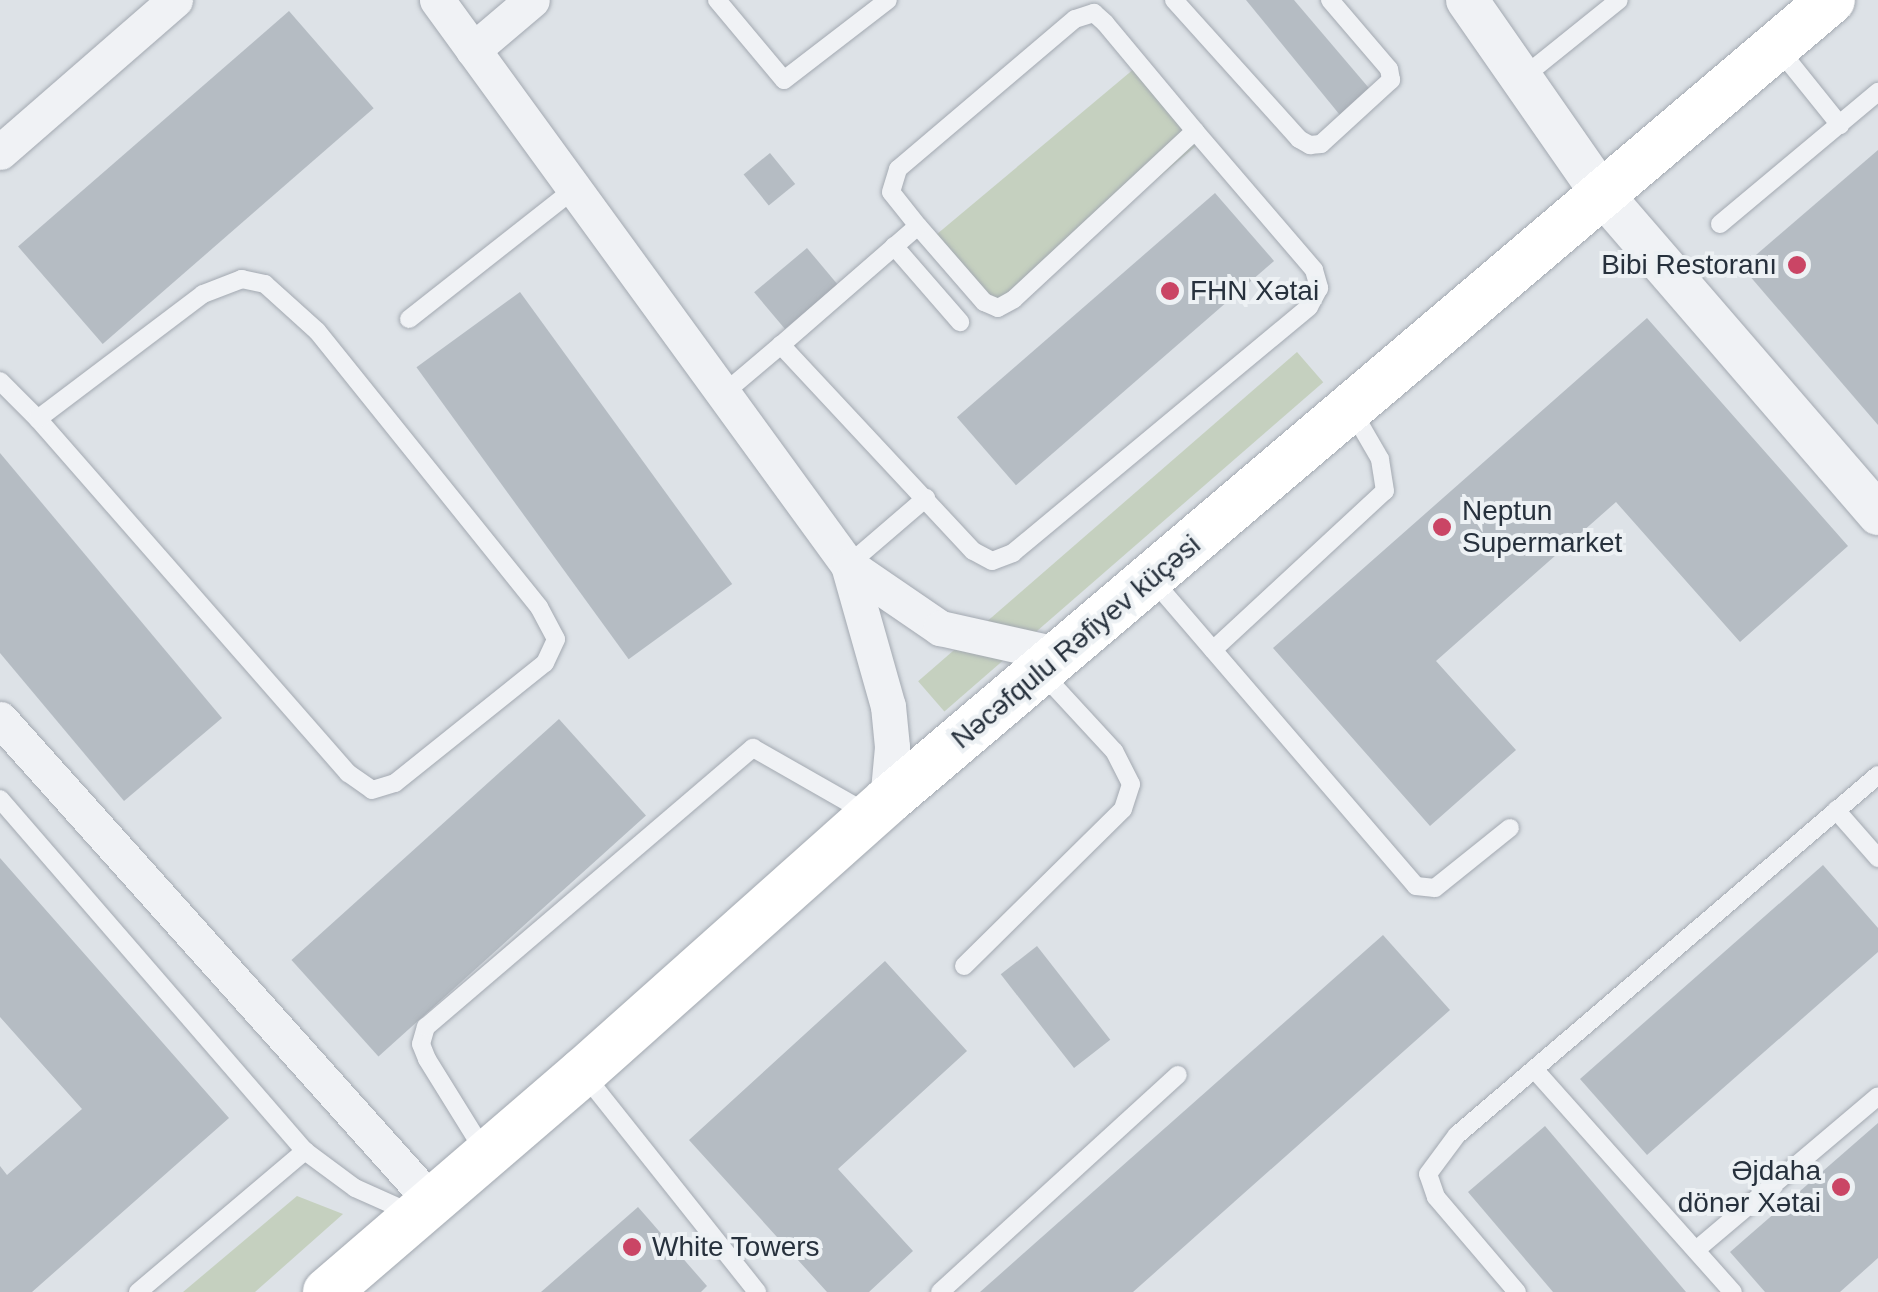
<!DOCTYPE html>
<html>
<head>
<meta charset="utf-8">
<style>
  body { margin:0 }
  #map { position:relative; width:1878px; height:1292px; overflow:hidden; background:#dde2e7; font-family:Helvetica,sans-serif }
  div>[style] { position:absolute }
  .green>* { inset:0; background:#c5d0bf; transform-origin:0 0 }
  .building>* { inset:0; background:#b5bcc3; transform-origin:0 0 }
  .roads { filter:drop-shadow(0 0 2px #a3a9b1) drop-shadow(0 0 2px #a3a9b1) }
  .service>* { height:18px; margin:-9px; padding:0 9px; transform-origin:9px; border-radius:9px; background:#f0f2f5 }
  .minor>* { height:35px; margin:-17.5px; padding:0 17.5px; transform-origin:17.5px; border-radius:17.5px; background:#f0f2f5 }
  .tertiary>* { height:42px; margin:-21px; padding:0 21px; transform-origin:21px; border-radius:21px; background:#f0f2f5 }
  .secondary>* { height:48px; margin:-24px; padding:0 24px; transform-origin:24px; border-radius:24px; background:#fff }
  .dots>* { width:28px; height:28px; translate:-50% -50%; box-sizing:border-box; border:5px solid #edf1f4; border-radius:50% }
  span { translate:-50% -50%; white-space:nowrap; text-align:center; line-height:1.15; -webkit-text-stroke:8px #edf1f4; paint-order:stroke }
  .poi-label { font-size:28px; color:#27313d }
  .right { translate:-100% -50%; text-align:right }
  .left { translate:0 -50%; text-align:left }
  .street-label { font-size:28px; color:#27313d }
</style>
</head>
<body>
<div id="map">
  <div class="green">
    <div style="left:1135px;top:68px;width:99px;height:265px;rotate:50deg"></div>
    <div style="left:1297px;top:352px;width:40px;height:502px;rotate:49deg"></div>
    <div style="clip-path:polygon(297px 1196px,343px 1214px,255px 1292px,183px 1292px)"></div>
  </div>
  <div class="building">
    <div style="clip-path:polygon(1246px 0,1294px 0,1374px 94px,1344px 120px)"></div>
    <div style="left:289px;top:11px;width:129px;height:359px;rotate:49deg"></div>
    <div style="clip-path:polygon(1878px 150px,1878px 425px,1742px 267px)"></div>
    <div style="left:770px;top:153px;width:40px;height:34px;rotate:51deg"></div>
    <div style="left:1215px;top:193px;width:90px;height:342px;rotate:49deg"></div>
    <div style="left:807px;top:248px;width:48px;height:69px;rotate:50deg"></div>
    <div style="left:520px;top:292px;width:361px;height:128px;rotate:54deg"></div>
    <div style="clip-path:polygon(1647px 318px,1848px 546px,1740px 642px,1616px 502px,1436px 661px,1516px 750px,1430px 826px,1273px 648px)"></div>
    <div style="clip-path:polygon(0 453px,222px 718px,124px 801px,0 653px)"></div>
    <div style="left:559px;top:719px;width:130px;height:360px;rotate:48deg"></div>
    <div style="clip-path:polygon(0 858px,229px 1118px,32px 1292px,0 1292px,0 1166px,7px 1175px,82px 1109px,0 1017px)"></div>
    <div style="clip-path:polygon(1823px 865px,1878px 928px,1878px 952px,1647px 1155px,1580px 1079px)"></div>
    <div style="clip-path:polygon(1383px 935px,1450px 1010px,1133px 1292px,980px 1292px)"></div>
    <div style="left:1037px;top:946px;width:119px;height:46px;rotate:52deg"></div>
    <div style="clip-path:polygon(885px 961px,967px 1051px,838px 1169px,913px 1251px,869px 1292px,827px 1292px,689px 1140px)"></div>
    <div style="clip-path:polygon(1878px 1123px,1878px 1258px,1840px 1292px,1765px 1292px,1730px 1252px)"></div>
    <div style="clip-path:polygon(1545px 1126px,1686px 1292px,1553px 1292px,1468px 1192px)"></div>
    <div style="clip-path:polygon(638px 1207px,707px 1286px,701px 1292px,541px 1292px)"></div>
  </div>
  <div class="roads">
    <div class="service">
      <div style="left:717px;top:0;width:104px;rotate:50.1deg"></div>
      <div style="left:784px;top:80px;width:131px;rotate:-37.6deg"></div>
      <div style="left:1174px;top:0;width:187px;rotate:48deg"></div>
      <div style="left:1299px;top:139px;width:13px;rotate:29deg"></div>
      <div style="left:1310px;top:145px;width:11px;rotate:-5deg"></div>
      <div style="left:1321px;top:144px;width:95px;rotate:-42.4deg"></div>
      <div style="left:1391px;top:80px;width:11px;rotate:-100deg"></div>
      <div style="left:1389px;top:69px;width:91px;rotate:-130.5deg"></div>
      <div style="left:1778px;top:48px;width:99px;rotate:51.2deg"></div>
      <div style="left:1522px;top:78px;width:124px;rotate:-38.8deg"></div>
      <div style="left:1720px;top:224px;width:206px;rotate:-39.9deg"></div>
      <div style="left:918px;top:226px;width:101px;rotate:49deg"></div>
      <div style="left:984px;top:302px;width:15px;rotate:23deg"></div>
      <div style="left:998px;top:308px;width:18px;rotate:-29deg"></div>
      <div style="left:1014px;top:299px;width:247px;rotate:-42.9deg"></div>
      <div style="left:1195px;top:131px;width:183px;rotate:49.4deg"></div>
      <div style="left:1314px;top:270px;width:19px;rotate:74deg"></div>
      <div style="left:1319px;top:288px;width:21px;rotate:118deg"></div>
      <div style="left:1309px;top:307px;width:385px;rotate:140.3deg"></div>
      <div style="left:1013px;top:553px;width:22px;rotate:159deg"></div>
      <div style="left:992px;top:561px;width:21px;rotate:-152deg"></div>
      <div style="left:973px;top:551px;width:282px;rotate:-133deg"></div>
      <div style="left:781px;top:345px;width:181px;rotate:-41deg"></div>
      <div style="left:918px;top:226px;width:43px;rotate:-128.5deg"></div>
      <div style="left:891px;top:192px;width:24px;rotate:-73deg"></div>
      <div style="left:898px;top:169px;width:232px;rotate:-40.3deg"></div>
      <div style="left:1075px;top:19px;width:20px;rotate:-18deg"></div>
      <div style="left:1094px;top:13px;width:15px;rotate:42deg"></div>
      <div style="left:1105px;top:23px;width:141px;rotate:50.2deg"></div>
      <div style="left:894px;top:246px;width:101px;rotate:49deg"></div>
      <div style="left:409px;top:319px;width:210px;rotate:-38.2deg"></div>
      <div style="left:0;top:381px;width:54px;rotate:45deg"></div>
      <div style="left:38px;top:419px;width:471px;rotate:48.8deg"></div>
      <div style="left:348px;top:773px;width:29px;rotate:35deg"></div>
      <div style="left:372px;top:790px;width:24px;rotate:-17deg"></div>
      <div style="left:395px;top:783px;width:192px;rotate:-38.7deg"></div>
      <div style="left:545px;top:663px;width:26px;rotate:-65deg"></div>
      <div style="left:556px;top:639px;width:36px;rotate:-118deg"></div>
      <div style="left:539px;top:607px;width:354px;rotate:-128.8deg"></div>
      <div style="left:317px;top:331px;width:70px;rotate:-137.9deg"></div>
      <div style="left:265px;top:284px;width:24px;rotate:-168deg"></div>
      <div style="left:242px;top:279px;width:42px;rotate:159deg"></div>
      <div style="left:203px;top:294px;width:207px;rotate:142.9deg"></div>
      <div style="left:723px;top:394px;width:76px;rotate:-40.2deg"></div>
      <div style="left:848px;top:565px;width:103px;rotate:-40.7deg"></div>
      <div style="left:1152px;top:579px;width:405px;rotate:49.3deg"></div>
      <div style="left:1416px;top:886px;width:19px;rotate:6deg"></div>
      <div style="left:1435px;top:888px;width:96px;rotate:-38.7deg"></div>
      <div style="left:1213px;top:650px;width:234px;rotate:-42.8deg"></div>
      <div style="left:1385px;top:491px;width:32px;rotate:-99deg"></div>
      <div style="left:1380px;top:459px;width:58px;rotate:-120.1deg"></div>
      <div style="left:0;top:799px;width:466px;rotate:49.1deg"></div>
      <div style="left:305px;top:1151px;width:62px;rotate:36.5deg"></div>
      <div style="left:355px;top:1188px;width:61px;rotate:24.1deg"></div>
      <div style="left:1836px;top:810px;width:64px;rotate:48.8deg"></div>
      <div style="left:964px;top:966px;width:223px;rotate:-44.6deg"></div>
      <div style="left:1123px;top:809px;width:26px;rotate:-72deg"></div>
      <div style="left:1131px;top:784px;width:37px;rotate:-117deg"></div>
      <div style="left:1114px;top:751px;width:108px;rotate:-132.7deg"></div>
      <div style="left:1534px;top:1069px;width:299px;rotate:48.3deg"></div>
      <div style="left:583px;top:1073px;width:280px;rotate:51.5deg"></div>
      <div style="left:484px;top:1151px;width:108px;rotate:-121.8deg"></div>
      <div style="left:427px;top:1059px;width:16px;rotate:-112deg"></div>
      <div style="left:421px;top:1044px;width:18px;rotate:-74deg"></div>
      <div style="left:426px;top:1027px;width:430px;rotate:-40.5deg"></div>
      <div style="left:753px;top:748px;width:131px;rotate:29.7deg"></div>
      <div style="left:1696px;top:1250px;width:238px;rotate:-40.2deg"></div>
      <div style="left:138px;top:1292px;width:219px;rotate:-40.2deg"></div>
      <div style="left:940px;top:1292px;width:322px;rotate:-42.4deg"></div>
      <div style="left:1517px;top:1292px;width:125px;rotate:-130.5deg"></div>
      <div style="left:1436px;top:1197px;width:24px;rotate:-109deg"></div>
      <div style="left:1428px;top:1174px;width:49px;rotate:-53.4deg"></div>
      <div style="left:1457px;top:1135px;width:554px;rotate:-40.53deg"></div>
    </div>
    <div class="minor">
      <div style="left:437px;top:0;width:699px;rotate:53.97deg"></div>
      <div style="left:848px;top:565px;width:147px;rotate:74.2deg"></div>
      <div style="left:888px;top:706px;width:41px;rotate:84.4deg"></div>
      <div style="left:892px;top:747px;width:54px;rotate:95.3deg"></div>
      <div style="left:473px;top:50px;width:77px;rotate:-40.3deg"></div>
      <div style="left:0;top:152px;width:232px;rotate:-41deg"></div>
      <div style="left:848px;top:565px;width:112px;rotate:34.4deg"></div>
      <div style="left:940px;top:628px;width:124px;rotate:12.6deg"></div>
      <div style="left:0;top:719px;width:649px;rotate:48.18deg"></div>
    </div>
    <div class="tertiary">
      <div style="left:1467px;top:0;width:236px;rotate:55.2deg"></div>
      <div style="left:1602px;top:194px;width:423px;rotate:49.2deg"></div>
    </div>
    <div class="secondary">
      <div style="left:327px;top:1292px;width:338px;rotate:-40.7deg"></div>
      <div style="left:583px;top:1072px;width:407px;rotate:-41.7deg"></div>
      <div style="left:887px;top:801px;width:1238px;rotate:-40.32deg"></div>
    </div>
  </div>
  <div class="dots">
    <div style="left:1797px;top:265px;background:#ca4565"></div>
    <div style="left:1170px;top:291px;background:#ca4565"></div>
    <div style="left:1442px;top:527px;background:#ca4565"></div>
    <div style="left:1841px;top:1187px;background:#ca4565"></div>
    <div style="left:632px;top:1247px;background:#ca4565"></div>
  </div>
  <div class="poi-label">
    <span class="right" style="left:1777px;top:265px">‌Bibi Restoranı</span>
    <span class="left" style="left:1190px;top:291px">FHN Xətai</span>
    <span class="left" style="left:1462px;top:527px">Neptun<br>Supermarket</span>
    <span class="right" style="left:1821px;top:1187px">Əjdaha<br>dönər Xətai</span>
    <span class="left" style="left:652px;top:1247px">White Towers</span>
  </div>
  <div class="street-label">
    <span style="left:1076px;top:642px;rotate:-40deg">Nəcəfqulu Rəfiyev küçəsi</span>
  </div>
</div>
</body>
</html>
